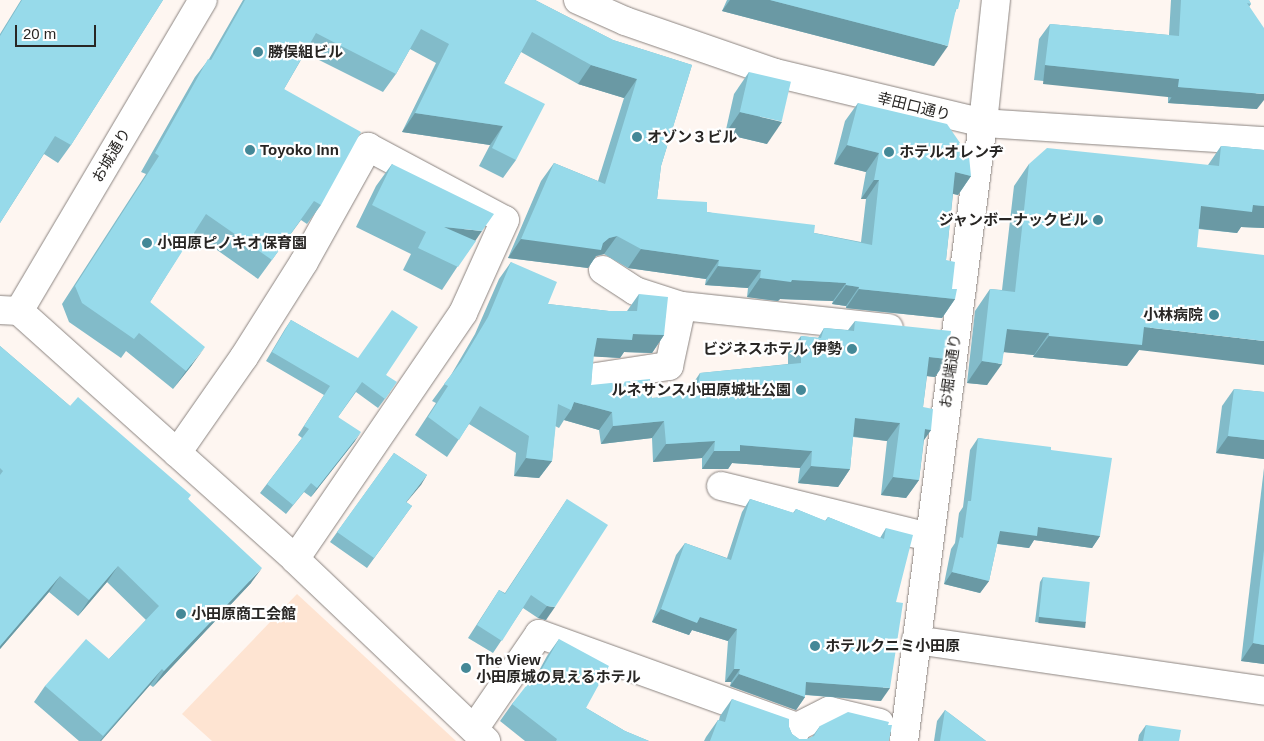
<!DOCTYPE html>
<html>
<head>
<meta charset="utf-8">
<style>
  body { margin:0 }
  #map { position:relative; width:1264px; height:741px; overflow:hidden; background:#fef6f1; font-family:Helvetica,"Noto Sans JP",sans-serif }
  div>[style] { position:absolute }
  .green>* { inset:0; background:#fee4d2 }
  .roads { filter:drop-shadow(0 0 1px #8b8480) drop-shadow(0 0 1px #8b8480) }
  .minor>* { height:28px; margin:-14px; padding:0 14px; transform-origin:14px; border-radius:14px; background:#fff }
  .wall>* { inset:0; background:#82bbc9 }
  .shaded-wall>* { inset:0; background:#6a99a4; transform-origin:0 0 }
  .building>* { inset:0; background:#97daea; transform-origin:0 0 }
  .dots>* { width:14px; height:14px; translate:-50% -50%; box-sizing:border-box; border:2px solid #fff; border-radius:50% }
  span { translate:-50% -50%; white-space:nowrap; text-align:center; line-height:1.15; -webkit-text-stroke:4.5px #fff; paint-order:stroke }
  .poi-label { font-size:15px; color:#282624; font-weight:700 }
  .left { translate:0 -50%; text-align:left }
  .right { translate:-100% -50%; text-align:right }
  .street-label { font-size:15px; color:#282624 }
  .scale { position:absolute; left:15px; top:25px; width:81px; height:22px; box-sizing:border-box; border:2px solid #282624; border-top:0; padding-left:6px; font-size:15px; line-height:18px; white-space:nowrap; color:#282624; -webkit-text-stroke:4px #fff; paint-order:stroke }
</style>
</head>
<body>
<div id="map">
  <div class="green">
    <div style="clip-path:polygon(297px 594px,456px 741px,212px 741px,182px 714px)"></div>
  </div>
  <div class="roads">
    <div class="minor">
      <div style="left:578px;top:0;width:51px;rotate:24.1deg"></div>
      <div style="left:625px;top:21px;width:159px;rotate:19.1deg"></div>
      <div style="left:775px;top:73px;width:214px;rotate:13.5deg"></div>
      <div style="left:983px;top:123px;width:282px;rotate:3.7deg"></div>
      <div style="left:603px;top:270px;width:38px;rotate:33deg"></div>
      <div style="left:635px;top:291px;width:48px;rotate:18.1deg"></div>
      <div style="left:0;top:310px;width:19px;rotate:3deg"></div>
      <div style="left:19px;top:311px;width:371px;rotate:41.9deg"></div>
      <div style="left:295px;top:559px;width:264px;rotate:43.6deg"></div>
      <div style="left:19px;top:311px;width:361px;rotate:-59.4deg"></div>
      <div style="left:596px;top:377px;width:74px;rotate:-8.6deg"></div>
      <div style="left:669px;top:366px;width:61px;rotate:-77.8deg"></div>
      <div style="left:682px;top:306px;width:208px;rotate:6.1deg"></div>
      <div style="left:177px;top:453px;width:117px;rotate:-55.1deg"></div>
      <div style="left:244px;top:357px;width:112px;rotate:-57.7deg"></div>
      <div style="left:304px;top:262px;width:132px;rotate:-60.9deg"></div>
      <div style="left:368px;top:147px;width:155px;rotate:28.1deg"></div>
      <div style="left:505px;top:220px;width:102px;rotate:114.3deg"></div>
      <div style="left:463px;top:313px;width:298px;rotate:124.3deg"></div>
      <div style="left:721px;top:486px;width:213px;rotate:13.8deg"></div>
      <div style="left:916px;top:640px;width:352px;rotate:8.3deg"></div>
      <div style="left:797px;top:727px;width:36px;rotate:-27deg"></div>
      <div style="left:829px;top:711px;width:52px;rotate:13.2deg"></div>
      <div style="left:474px;top:729px;width:115px;rotate:-55.6deg"></div>
      <div style="left:539px;top:634px;width:274px;rotate:19.8deg"></div>
      <div style="left:797px;top:727px;width:15px;rotate:110deg"></div>
      <div style="left:904px;top:741px;width:623px;rotate:-82.72deg"></div>
      <div style="left:983px;top:123px;width:124px;rotate:-84deg"></div>
    </div>
  </div>
  <div class="wall">
    <div style="clip-path:polygon(21px 0,163px 0,71px 145px,58px 163px,44px 154px,0 223px,0 34px)"></div>
    <div style="clip-path:polygon(243px 0,535px 0,613px 40px,692px 65px,661px 166px,657px 199px,707px 212px,861px 242px,866px 199px,861px 199px,866px 172px,834px 164px,845px 121px,858px 103px,971px 176px,958px 195px,953px 194px,946px 260px,952px 289px,955px 299px,942px 318px,846px 308px,846px 306px,832px 304px,833px 301px,780px 299px,778px 301px,747px 297px,748px 288px,705px 285px,706px 279px,628px 268px,604px 254px,596px 256px,588px 268px,508px 258px,541px 181px,554px 163px,598px 181px,624px 98px,578px 84px,521px 52px,504px 83px,516px 160px,503px 178px,479px 166px,490px 145px,402px 132px,436px 63px,410px 49px,396px 74px,383px 92px,305px 53px,284px 89px,321px 205px,307px 224px,301px 220px,258px 279px,193px 233px,150px 302px,192px 365px,173px 389px,126px 351px,121px 358px,69px 322px,62px 304px,146px 174px,141px 172px,195px 77px,209px 59px)"></div>
    <div style="clip-path:polygon(727px 0,960px 0,934px 66px,722px 11px)"></div>
    <div style="clip-path:polygon(1171px 0,1249px 0,1251px 4px,1249px 7px,1257px 109px,1168px 103px,1168px 94px,1034px 80px,1039px 39px,1050px 24px,1169px 35px)"></div>
    <div style="clip-path:polygon(749px 72px,767px 144px,725px 134px,734px 94px)"></div>
    <div style="clip-path:polygon(1221px 146px,1264px 150px,1264px 228px,1241px 227px,1237px 233px,1198px 229px,1139px 350px,1127px 366px,1033px 357px,1034px 355px,1004px 352px,987px 385px,967px 383px,975px 311px,990px 289px,1002px 290px,1014px 186px,1029px 164px,1208px 165px)"></div>
    <div style="clip-path:polygon(392px 164px,475px 240px,442px 290px,403px 270px,411px 254px,356px 227px,376px 186px)"></div>
    <div style="clip-path:polygon(511px 262px,548px 304px,609px 311px,627px 311px,639px 294px,664px 335px,652px 353px,624px 352px,620px 358px,593px 356px,591px 385px,652px 398px,687px 395px,688px 391px,700px 373px,788px 364px,788px 353px,801px 336px,818px 338px,824px 328px,848px 330px,855px 321px,947px 359px,935px 377px,927px 376px,923px 407px,931px 430px,924px 440px,919px 480px,906px 498px,881px 495px,887px 441px,853px 437px,850px 469px,838px 487px,798px 483px,800px 468px,732px 463px,728px 469px,702px 469px,702px 458px,653px 462px,652px 438px,601px 444px,599px 430px,564px 420px,559px 428px,555px 426px,552px 461px,539px 478px,514px 476px,516px 453px,469px 424px,447px 457px,415px 435px,436px 403px,432px 401px,451px 375px,475px 334px,499px 279px)"></div>
    <div style="clip-path:polygon(291px 320px,386px 375px,390px 392px,378px 408px,356px 392px,338px 417px,355px 441px,311px 497px,304px 492px,286px 514px,260px 493px,302px 438px,298px 435px,324px 395px,266px 361px,285px 329px)"></div>
    <div style="clip-path:polygon(0 346px,70px 406px,188px 499px,251px 583px,153px 687px,150px 685px,101px 741px,79px 741px,34px 702px,45px 686px,109px 659px,146px 620px,107px 582px,78px 616px,49px 592px,0 649px)"></div>
    <div style="clip-path:polygon(1234px 389px,1264px 392px,1264px 459px,1216px 453px,1222px 406px)"></div>
    <div style="clip-path:polygon(978px 438px,1051px 450px,1100px 536px,1092px 548px,1034px 540px,1029px 548px,997px 544px,989px 581px,980px 593px,944px 584px,951px 549px,955px 543px,959px 513px,963px 507px,970px 450px)"></div>
    <div style="clip-path:polygon(394px 453px,427px 475px,406px 502px,412px 506px,367px 568px,330px 542px)"></div>
    <div style="clip-path:polygon(1264px 468px,1264px 664px,1241px 661px)"></div>
    <div style="clip-path:polygon(567px 499px,546px 620px,538px 618px,523px 608px,493px 653px,468px 638px,499px 590px,505px 593px)"></div>
    <div style="clip-path:polygon(750px 499px,793px 513px,796px 509px,825px 521px,828px 517px,880px 538px,886px 528px,896px 602px,881px 701px,805px 695px,805px 697px,796px 710px,730px 686px,731px 682px,725px 682px,728px 641px,692px 630px,689px 635px,652px 622px,676px 555px,685px 543px,727px 558px,742px 512px)"></div>
    <div style="clip-path:polygon(1043px 577px,1086px 622px,1082px 627px,1035px 622px,1040px 582px)"></div>
    <div style="clip-path:polygon(559px 639px,586px 708px,625px 731px,649px 741px,525px 741px,500px 721px,512px 704px,535px 678px,547px 656px)"></div>
    <div style="clip-path:polygon(732px 699px,789px 727px,792px 734px,799px 739px,807px 739px,812px 737px,820px 726px,889px 741px,704px 741px,706px 737px,718px 720px,719px 720px,720px 716px)"></div>
    <div style="clip-path:polygon(945px 710px,986px 741px,934px 741px,937px 721px)"></div>
    <div style="clip-path:polygon(1146px 725px,1179px 741px,1138px 741px,1139px 735px)"></div>
  </div>
  <div class="shaded-wall">
    <div style="clip-path:polygon(730px 0,770px 0,948px 46px,934px 66px,722px 11px)"></div>
    <div style="clip-path:polygon(591px 65px,637px 79px,624px 98px,578px 84px)"></div>
    <div style="left:1045px;top:65px;width:135px;height:19px;rotate:6deg"></div>
    <div style="clip-path:polygon(1178px 87px,1264px 94px,1264px 100px,1257px 109px,1168px 103px)"></div>
    <div style="clip-path:polygon(740px 112px,782px 122px,767px 144px,725px 134px)"></div>
    <div style="clip-path:polygon(415px 113px,503px 126px,490px 145px,402px 132px)"></div>
    <div style="clip-path:polygon(847px 145px,879px 153px,866px 172px,834px 164px)"></div>
    <div style="clip-path:polygon(955px 172px,971px 176px,958px 195px,942px 191px)"></div>
    <div style="clip-path:polygon(874px 180px,879px 180px,866px 199px,861px 199px)"></div>
    <div style="clip-path:polygon(1253px 205px,1264px 206px,1264px 228px,1241px 227px,1237px 233px,1186px 227px,1201px 206px)"></div>
    <div style="clip-path:polygon(444px 227px,482px 231px,467px 253px)"></div>
    <div style="clip-path:polygon(617px 236px,604px 254px,596px 256px,588px 268px,508px 258px,521px 239px,603px 243px,609px 238px)"></div>
    <div style="clip-path:polygon(641px 249px,719px 260px,706px 279px,628px 268px)"></div>
    <div style="clip-path:polygon(718px 266px,761px 270px,748px 288px,705px 285px)"></div>
    <div style="clip-path:polygon(760px 278px,846px 283px,833px 301px,780px 299px,778px 301px,747px 297px)"></div>
    <div style="clip-path:polygon(846px 285px,859px 287px,846px 306px,832px 304px)"></div>
    <div style="clip-path:polygon(859px 289px,955px 299px,942px 318px,846px 308px)"></div>
    <div style="clip-path:polygon(1144px 327px,1264px 341px,1264px 365px,1139px 350px,1127px 366px,1033px 357px,1049px 336px)"></div>
    <div style="clip-path:polygon(1007px 329px,1049px 333px,1034px 355px,992px 351px)"></div>
    <div style="clip-path:polygon(633px 334px,664px 335px,652px 353px,624px 352px,620px 358px,584px 356px,597px 338px)"></div>
    <div style="clip-path:polygon(205px 347px,192px 365px,173px 389px,186px 371px)"></div>
    <div style="clip-path:polygon(929px 357px,947px 359px,935px 377px,917px 375px)"></div>
    <div style="clip-path:polygon(982px 361px,1002px 364px,987px 385px,967px 383px)"></div>
    <div style="clip-path:polygon(574px 402px,612px 412px,599px 430px,564px 420px,571px 410px)"></div>
    <div style="clip-path:polygon(855px 418px,900px 423px,887px 441px,843px 435px)"></div>
    <div style="clip-path:polygon(664px 421px,652px 438px,601px 444px,613px 426px)"></div>
    <div style="clip-path:polygon(925px 429px,931px 430px,919px 447px)"></div>
    <div style="clip-path:polygon(361px 432px,355px 441px,311px 497px,317px 488px)"></div>
    <div style="clip-path:polygon(1228px 436px,1264px 440px,1264px 459px,1216px 453px)"></div>
    <div style="clip-path:polygon(715px 441px,702px 458px,653px 462px,666px 444px)"></div>
    <div style="clip-path:polygon(740px 445px,812px 451px,800px 468px,732px 463px,728px 469px,702px 469px,714px 451px)"></div>
    <div style="clip-path:polygon(526px 458px,552px 461px,539px 478px,514px 476px)"></div>
    <div style="clip-path:polygon(811px 466px,850px 469px,838px 487px,798px 483px)"></div>
    <div style="clip-path:polygon(427px 475px,421px 485px,399px 511px)"></div>
    <div style="clip-path:polygon(893px 477px,919px 480px,906px 498px,881px 495px)"></div>
    <div style="clip-path:polygon(1038px 527px,1100px 536px,1092px 548px,1034px 540px,1029px 548px,992px 543px,1000px 531px)"></div>
    <div style="clip-path:polygon(118px 566px,107px 582px,78px 616px,89px 600px)"></div>
    <div style="clip-path:polygon(262px 568px,251px 583px,153px 687px,164px 671px)"></div>
    <div style="clip-path:polygon(952px 572px,989px 581px,980px 593px,944px 584px)"></div>
    <div style="clip-path:polygon(60px 576px,49px 592px,0 649px,0 646px)"></div>
    <div style="clip-path:polygon(547px 606px,555px 607px,546px 620px,538px 618px)"></div>
    <div style="clip-path:polygon(661px 609px,700px 617px,737px 629px,728px 641px,692px 630px,689px 635px,652px 622px)"></div>
    <div style="left:1039px;top:617px;width:47px;height:6px;rotate:6deg"></div>
    <div style="clip-path:polygon(1253px 643px,1264px 645px,1264px 664px,1241px 661px)"></div>
    <div style="clip-path:polygon(162px 669px,150px 685px,101px 741px,100px 741px)"></div>
    <div style="clip-path:polygon(734px 669px,740px 669px,731px 682px,725px 682px)"></div>
    <div style="clip-path:polygon(739px 674px,805px 697px,796px 710px,730px 686px)"></div>
    <div style="clip-path:polygon(806px 682px,890px 688px,881px 701px,797px 694px)"></div>
  </div>
  <div class="building">
    <div style="clip-path:polygon(22px 0,163px 0,71px 145px,55px 136px,0 223px,0 36px)"></div>
    <div style="clip-path:polygon(245px 0,535px 0,613px 40px,692px 65px,661px 166px,657px 199px,707px 202px,707px 212px,815px 225px,814px 233px,872px 245px,879px 180px,874px 180px,879px 153px,847px 145px,858px 103px,947px 124px,969px 156px,971px 176px,955px 172px,946px 260px,955px 262px,952px 289px,957px 289px,955px 299px,859px 289px,859px 287px,846px 285px,846px 283px,792px 280px,791px 282px,760px 278px,761px 270px,718px 266px,719px 260px,641px 249px,617px 236px,609px 238px,603px 243px,601px 250px,521px 239px,554px 163px,605px 184px,637px 79px,591px 65px,532px 32px,504px 83px,545px 104px,516px 160px,492px 148px,503px 126px,415px 113px,449px 44px,421px 29px,396px 74px,316px 33px,284px 89px,361px 132px,321px 205px,314px 201px,272px 260px,206px 214px,150px 302px,205px 347px,186px 371px,139px 333px,134px 339px,82px 303px,75px 286px,159px 156px,155px 153px,208px 59px,211px 60px)"></div>
    <div style="clip-path:polygon(770px 0,960px 0,958px 9px,956px 9px,948px 46px)"></div>
    <div style="clip-path:polygon(1181px 0,1249px 0,1251px 4px,1247px 3px,1264px 28px,1264px 94px,1178px 87px,1179px 79px,1045px 65px,1050px 24px,1179px 36px)"></div>
    <div style="left:749px;top:72px;width:43px;height:41px;rotate:13deg"></div>
    <div style="clip-path:polygon(1221px 146px,1264px 150px,1264px 206px,1253px 205px,1252px 212px,1201px 206px,1197px 247px,1264px 255px,1264px 341px,1144px 327px,1142px 345px,1049px 336px,1049px 333px,1007px 329px,1002px 364px,982px 361px,990px 289px,1015px 292px,1029px 164px,1047px 148px,1219px 166px)"></div>
    <div style="clip-path:polygon(392px 164px,494px 214px,482px 231px,444px 227px,476px 241px,458px 267px,418px 248px,426px 232px,372px 205px)"></div>
    <div style="clip-path:polygon(511px 262px,557px 282px,548px 304px,609px 311px,637px 311px,639px 294px,668px 297px,664px 335px,633px 334px,632px 340px,597px 338px,594px 354px,591px 385px,650px 379px,652px 398px,697px 394px,700px 373px,801px 363px,801px 336px,821px 338px,824px 328px,854px 331px,855px 321px,951px 331px,947px 359px,929px 357px,923px 407px,933px 409px,931px 430px,925px 429px,919px 480px,893px 477px,900px 423px,855px 418px,850px 469px,811px 466px,812px 451px,740px 445px,740px 451px,714px 451px,715px 441px,666px 444px,664px 421px,613px 426px,612px 412px,574px 402px,571px 410px,558px 404px,552px 461px,526px 458px,529px 436px,480px 406px,459px 440px,428px 417px,448px 386px,444px 384px,461px 362px,488px 317px)"></div>
    <div style="clip-path:polygon(392px 310px,418px 327px,386px 375px,397px 382px,385px 399px,362px 382px,338px 417px,361px 432px,317px 488px,311px 483px,293px 505px,267px 484px,309px 429px,304px 426px,330px 386px,272px 352px,291px 320px,358px 358px)"></div>
    <div style="clip-path:polygon(0 346px,70px 406px,78px 397px,191px 495px,188px 499px,262px 568px,164px 671px,162px 669px,103px 736px,45px 686px,86px 639px,109px 659px,159px 606px,118px 566px,89px 600px,60px 576px,0 646px,0 475px,3px 471px,0 468px)"></div>
    <div style="clip-path:polygon(1234px 389px,1264px 392px,1264px 440px,1228px 436px)"></div>
    <div style="clip-path:polygon(978px 438px,1051px 447px,1051px 450px,1112px 458px,1100px 536px,1038px 527px,1037px 536px,1000px 531px,989px 581px,952px 572px,960px 537px,963px 538px,968px 501px,971px 501px)"></div>
    <div style="clip-path:polygon(394px 453px,427px 475px,406px 502px,412px 506px,374px 558px,337px 532px)"></div>
    <div style="clip-path:polygon(567px 499px,608px 525px,555px 607px,547px 606px,531px 595px,502px 641px,477px 625px,499px 590px,505px 594px)"></div>
    <div style="clip-path:polygon(750px 499px,794px 513px,796px 509px,826px 521px,828px 517px,884px 539px,886px 528px,913px 535px,896px 602px,903px 603px,890px 688px,806px 682px,805px 697px,739px 674px,740px 669px,734px 669px,737px 629px,700px 617px,697px 623px,661px 609px,685px 543px,731px 560px)"></div>
    <div style="clip-path:polygon(1264px 550px,1264px 645px,1253px 643px)"></div>
    <div style="left:1043px;top:577px;width:47px;height:40px;rotate:6deg"></div>
    <div style="clip-path:polygon(559px 639px,609px 666px,586px 708px,625px 731px,649px 741px,556px 741px,557px 739px,512px 704px,533px 677px,536px 679px)"></div>
    <div style="clip-path:polygon(732px 699px,789px 719px,789px 727px,792px 734px,799px 739px,807px 739px,814px 736px,820px 726px,848px 712px,889px 722px,888px 725px,892px 725px,889px 741px,710px 741px,718px 720px,725px 722px)"></div>
    <div style="clip-path:polygon(945px 710px,986px 741px,940px 741px)"></div>
    <div style="clip-path:polygon(1146px 725px,1181px 730px,1179px 741px,1143px 741px)"></div>
  </div>
  <div class="dots">
    <div style="left:258px;top:52px;background:#448897"></div>
    <div style="left:637px;top:137px;background:#448897"></div>
    <div style="left:250px;top:150px;background:#448897"></div>
    <div style="left:889px;top:152px;background:#448897"></div>
    <div style="left:1098px;top:220px;background:#448897"></div>
    <div style="left:147px;top:243px;background:#448897"></div>
    <div style="left:1214px;top:315px;background:#448897"></div>
    <div style="left:852px;top:349px;background:#448897"></div>
    <div style="left:801px;top:390px;background:#448897"></div>
    <div style="left:181px;top:614px;background:#448897"></div>
    <div style="left:815px;top:646px;background:#448897"></div>
    <div style="left:466px;top:668px;background:#448897"></div>
  </div>
  <div class="poi-label">
    <span class="left" style="left:268px;top:52px">勝俣組ビル</span>
    <span class="left" style="left:647px;top:137px">オゾン３ビル</span>
    <span class="left" style="left:260px;top:150px">Toyoko Inn</span>
    <span class="left" style="left:899px;top:152px">ホテルオレンヂ</span>
    <span class="right" style="left:1088px;top:220px">ジャンボーナックビル</span>
    <span class="left" style="left:157px;top:243px">小田原ピノキオ保育園</span>
    <span class="right" style="left:1203px;top:315px">小林病院</span>
    <span class="right" style="left:842px;top:349px">ビジネスホテル 伊勢</span>
    <span class="right" style="left:791px;top:390px">ルネサンス小田原城址公園</span>
    <span class="left" style="left:191px;top:614px">小田原商工会館</span>
    <span class="left" style="left:825px;top:646px">ホテルクニミ小田原</span>
    <span class="left" style="left:476px;top:668px">The View<br>小田原城の見えるホテル</span>
  </div>
  <div class="street-label">
    <span style="left:914px;top:106px;rotate:14deg">幸田口通り</span>
    <span style="left:111px;top:155px;rotate:-59deg">お城通り</span>
    <span style="left:950px;top:371px;rotate:-82deg">お堀端通り</span>
  </div>
  <div class="scale">20 m</div>
</div>
</body>
</html>
